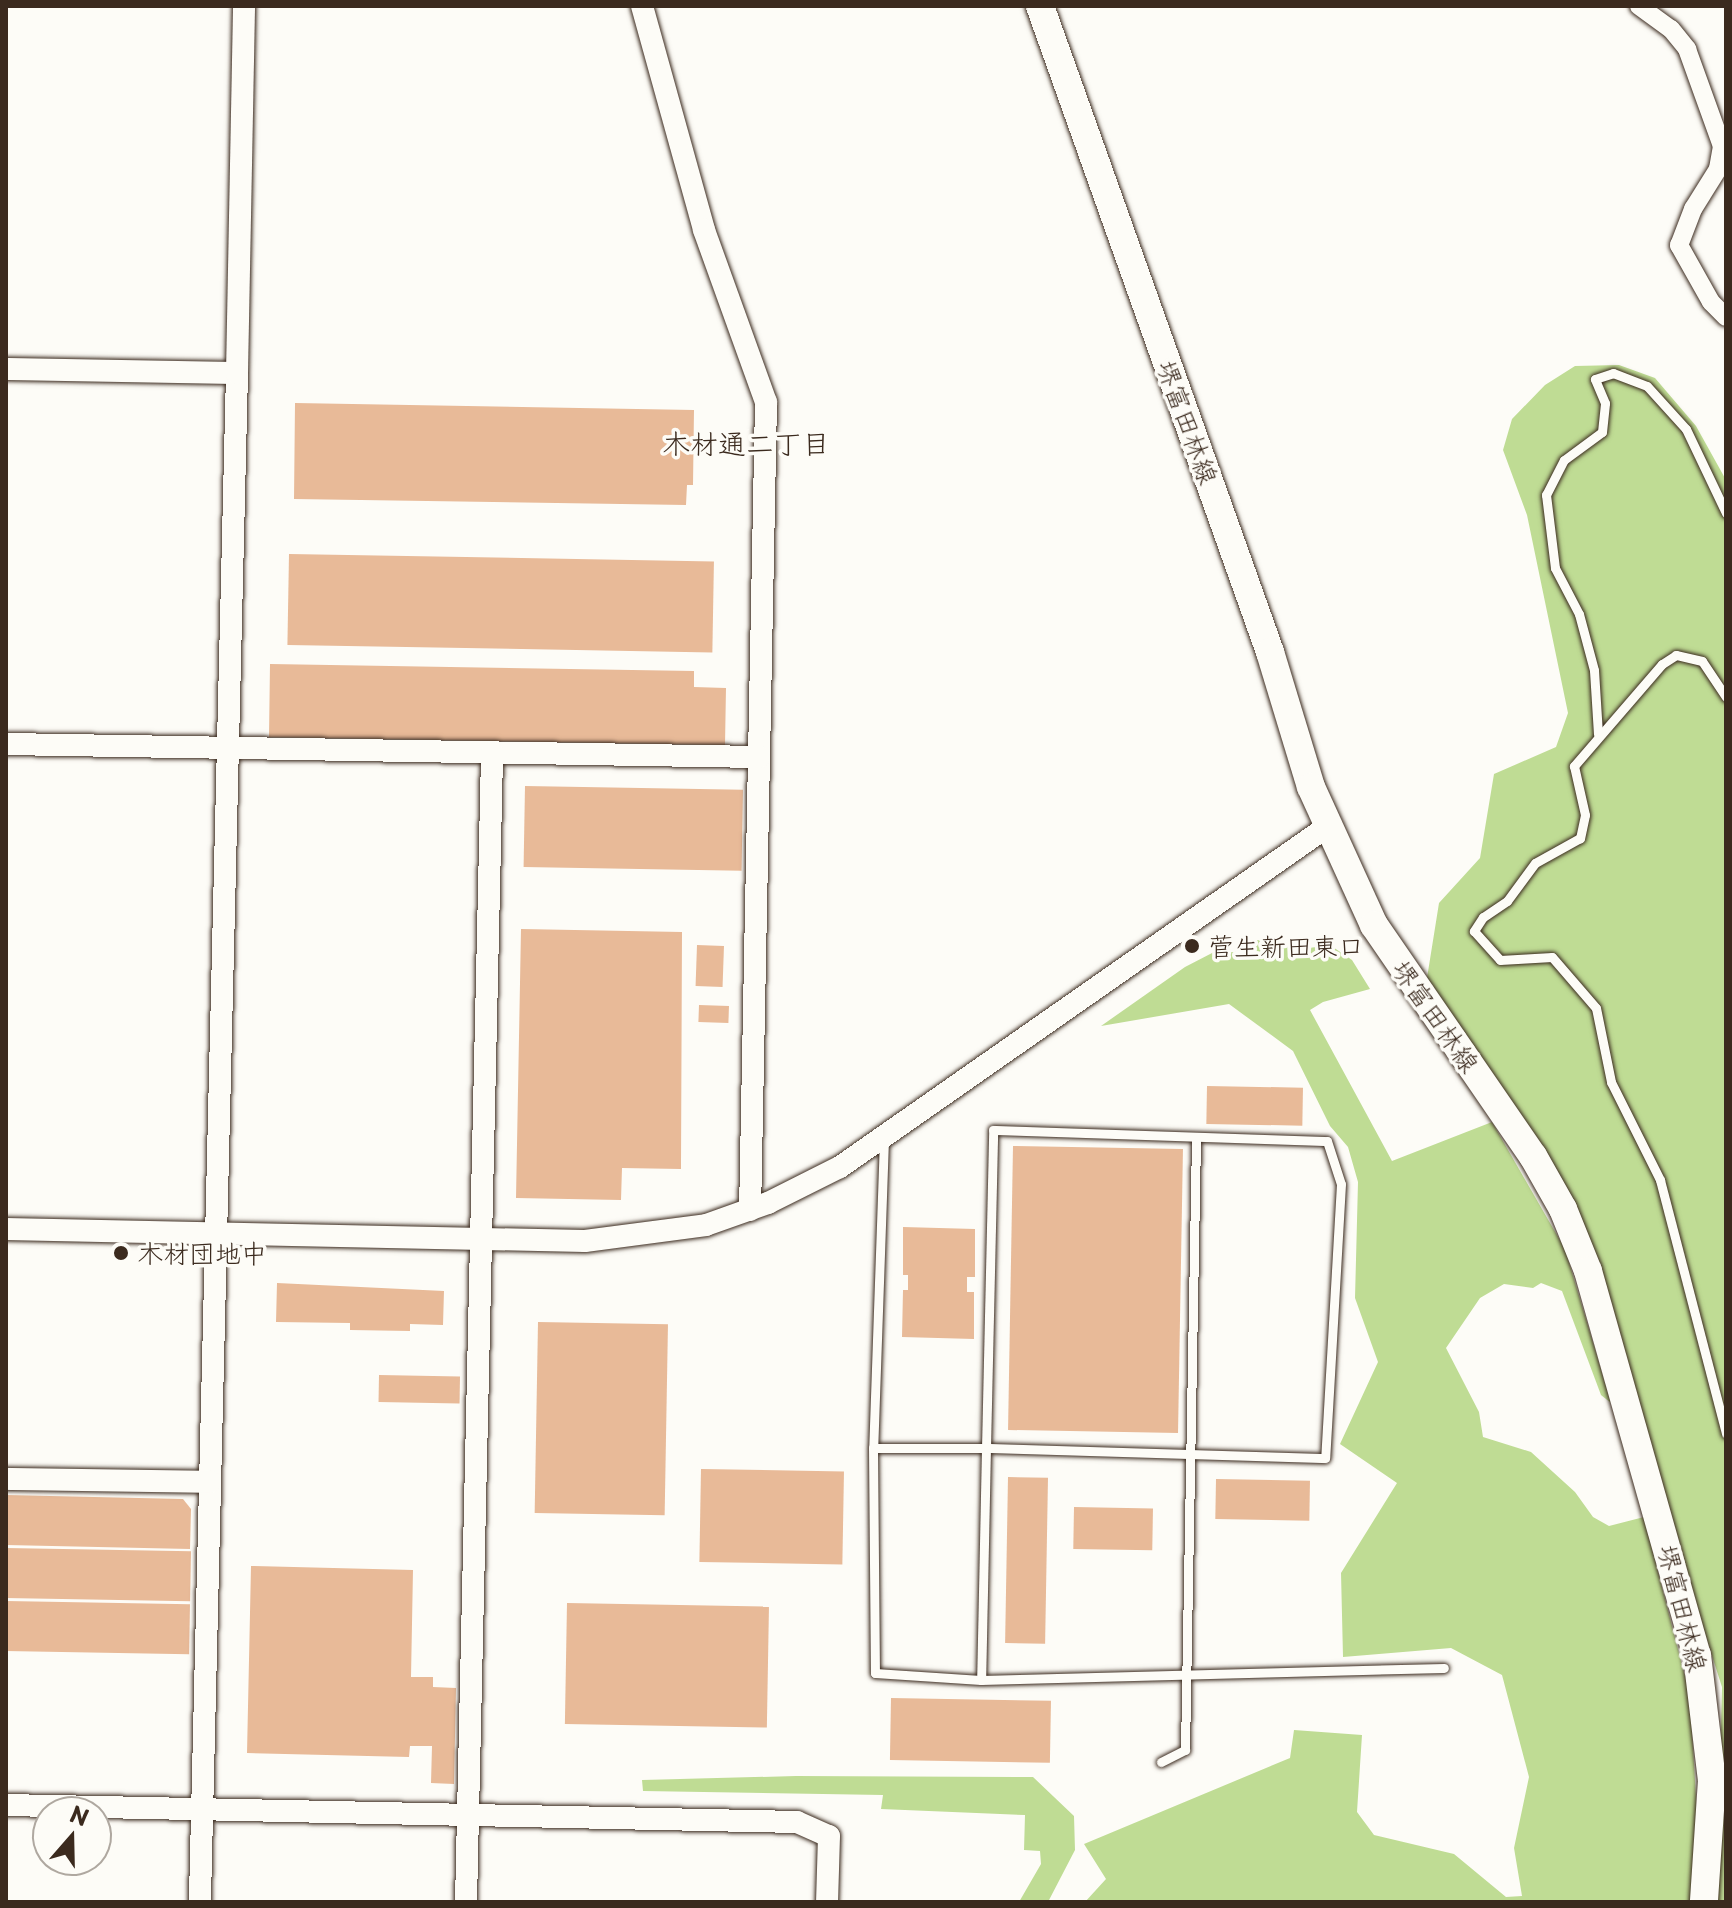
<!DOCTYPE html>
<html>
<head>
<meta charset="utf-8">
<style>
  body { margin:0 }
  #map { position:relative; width:1732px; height:1908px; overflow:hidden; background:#fdfcf7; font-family:"Playpen Sans","Klee One",sans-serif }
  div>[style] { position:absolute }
  .green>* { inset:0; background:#bfdc94 }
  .building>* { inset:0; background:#e8ba98; transform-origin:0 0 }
  .roads { filter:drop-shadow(0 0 2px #3b2a1e) drop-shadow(0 0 2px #3b2a1e) }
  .service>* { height:9px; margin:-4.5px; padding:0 4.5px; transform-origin:4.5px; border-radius:4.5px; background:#fdfcf7 }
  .minor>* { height:18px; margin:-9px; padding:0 9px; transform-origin:9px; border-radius:9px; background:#fdfcf7 }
  .tertiary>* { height:22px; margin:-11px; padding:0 11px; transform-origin:11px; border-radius:11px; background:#fdfcf7 }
  .primary>* { height:28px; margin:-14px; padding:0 14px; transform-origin:14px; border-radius:14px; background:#fdfcf7 }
  .dots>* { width:22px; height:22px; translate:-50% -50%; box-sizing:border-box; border:4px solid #fdfcf7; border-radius:50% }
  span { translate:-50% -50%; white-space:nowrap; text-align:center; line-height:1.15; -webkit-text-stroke:7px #fdfcf7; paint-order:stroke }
  .street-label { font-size:26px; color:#3b2a1e }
  .poi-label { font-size:26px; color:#3b2a1e }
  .left { translate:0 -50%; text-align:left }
  .neighbourhood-label { font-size:28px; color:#3b2a1e }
  .frame { position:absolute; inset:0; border:8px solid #3b2a1e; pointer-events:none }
  .north { position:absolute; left:32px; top:1796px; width:80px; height:80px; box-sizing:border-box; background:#fdfcf7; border:2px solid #afa8a0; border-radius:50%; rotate:20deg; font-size:22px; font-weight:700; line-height:32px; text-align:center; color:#3b2a1e }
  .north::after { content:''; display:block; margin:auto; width:28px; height:36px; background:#3b2a1e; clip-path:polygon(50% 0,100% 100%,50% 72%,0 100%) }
</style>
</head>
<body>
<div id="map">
  <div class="green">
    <div style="clip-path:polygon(1619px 365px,1655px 378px,1696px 426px,1726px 480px,1726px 1902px,1717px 1902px,1722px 1687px,1563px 1191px,1427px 978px,1439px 903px,1480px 858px,1494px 774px,1556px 747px,1568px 713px,1527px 515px,1503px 450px,1512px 419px,1545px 385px,1575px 366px)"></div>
    <div style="clip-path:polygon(1257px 940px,1309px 948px,1330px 945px,1352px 960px,1370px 989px,1323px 1002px,1310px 1010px,1392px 1161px,1492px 1122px,1565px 1249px,1611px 1403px,1601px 1395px,1562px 1291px,1541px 1283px,1533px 1288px,1504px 1284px,1480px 1298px,1446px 1348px,1479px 1412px,1483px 1437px,1531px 1452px,1575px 1492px,1593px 1517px,1609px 1526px,1644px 1517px,1690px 1696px,1698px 1831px,1690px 1902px,1085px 1902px,1106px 1879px,1084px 1844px,1290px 1758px,1294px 1730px,1362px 1735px,1357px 1812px,1374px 1835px,1454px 1854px,1506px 1897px,1522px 1896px,1514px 1848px,1529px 1777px,1502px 1675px,1451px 1648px,1343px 1657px,1341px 1573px,1397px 1483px,1340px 1444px,1378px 1362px,1355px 1298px,1358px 1182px,1348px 1147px,1330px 1126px,1293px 1051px,1229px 1004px,1101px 1026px,1185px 967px,1214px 952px,1235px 952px)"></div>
    <div style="clip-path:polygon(796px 1776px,1033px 1777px,1074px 1816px,1075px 1850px,1048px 1902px,1019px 1902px,1041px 1864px,1040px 1851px,1024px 1850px,1025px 1815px,881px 1809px,883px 1795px,643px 1791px,642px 1780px)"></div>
  </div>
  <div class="building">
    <div style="clip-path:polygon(295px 403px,694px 410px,693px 485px,687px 485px,686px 505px,294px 499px)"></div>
    <div style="left:289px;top:554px;width:425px;height:91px;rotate:1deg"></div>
    <div style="clip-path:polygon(270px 664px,694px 671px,694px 687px,726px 688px,725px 745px,269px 737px)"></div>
    <div style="left:525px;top:786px;width:218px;height:81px;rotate:1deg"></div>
    <div style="clip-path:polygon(521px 929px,682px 932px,681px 1169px,622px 1168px,621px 1200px,516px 1198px)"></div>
    <div style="left:697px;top:945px;width:27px;height:41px;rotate:2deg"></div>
    <div style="left:699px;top:1005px;width:30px;height:17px;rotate:2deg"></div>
    <div style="left:1207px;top:1086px;width:96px;height:38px;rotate:1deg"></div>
    <div style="left:1013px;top:1146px;width:170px;height:284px;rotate:1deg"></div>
    <div style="clip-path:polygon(903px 1227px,975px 1229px,975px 1277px,967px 1277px,967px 1292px,974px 1292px,974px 1339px,902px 1337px,903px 1290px,908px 1290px,908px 1275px,903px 1275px)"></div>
    <div style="clip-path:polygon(277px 1283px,444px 1291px,443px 1325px,410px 1324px,410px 1331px,350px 1330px,350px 1323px,276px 1322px)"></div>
    <div style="left:538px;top:1322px;width:130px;height:191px;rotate:1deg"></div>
    <div style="left:379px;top:1375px;width:81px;height:27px;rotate:1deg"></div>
    <div style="left:701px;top:1469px;width:143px;height:93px;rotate:1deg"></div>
    <div style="left:1008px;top:1477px;width:40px;height:166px;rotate:1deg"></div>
    <div style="left:1216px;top:1479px;width:94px;height:40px;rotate:1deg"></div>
    <div style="clip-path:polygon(6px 1495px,183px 1499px,191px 1509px,190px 1549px,6px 1545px)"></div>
    <div style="left:1074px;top:1507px;width:79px;height:42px;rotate:1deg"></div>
    <div style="left:6px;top:1548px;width:185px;height:50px;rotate:1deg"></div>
    <div style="clip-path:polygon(251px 1566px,413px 1570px,411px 1677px,433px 1677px,433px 1687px,456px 1688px,454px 1784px,431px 1783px,432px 1746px,410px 1746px,409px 1757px,247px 1753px)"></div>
    <div style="left:6px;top:1601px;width:184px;height:50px;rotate:1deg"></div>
    <div style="left:567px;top:1603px;width:202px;height:121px;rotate:1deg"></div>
    <div style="left:891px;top:1698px;width:160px;height:62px;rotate:1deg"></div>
  </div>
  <div class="roads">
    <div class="service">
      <div style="left:1726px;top:697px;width:43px;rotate:-123.7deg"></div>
      <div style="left:1702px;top:661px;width:27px;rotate:-167deg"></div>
      <div style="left:1676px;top:655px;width:17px;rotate:147deg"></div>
      <div style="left:1662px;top:664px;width:135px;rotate:130.8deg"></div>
      <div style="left:1574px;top:766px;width:50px;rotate:77.3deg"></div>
      <div style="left:1585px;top:815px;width:24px;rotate:102deg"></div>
      <div style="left:1580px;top:838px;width:51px;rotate:150.9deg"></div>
      <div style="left:1535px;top:863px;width:47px;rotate:126.4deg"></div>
      <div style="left:1507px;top:901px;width:29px;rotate:146deg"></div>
      <div style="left:1483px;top:917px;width:17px;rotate:123deg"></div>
      <div style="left:1474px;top:931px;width:39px;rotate:48deg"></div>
      <div style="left:1500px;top:960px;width:52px;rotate:-3.3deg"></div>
      <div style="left:1552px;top:957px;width:67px;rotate:49.2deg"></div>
      <div style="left:1596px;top:1008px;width:76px;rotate:78.5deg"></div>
      <div style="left:1611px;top:1082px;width:110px;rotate:63.4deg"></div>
      <div style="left:1660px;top:1180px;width:262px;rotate:75.4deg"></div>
      <div style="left:1598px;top:734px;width:64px;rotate:-93.6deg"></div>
      <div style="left:1594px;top:670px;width:58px;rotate:-105deg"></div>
      <div style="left:1579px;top:614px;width:52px;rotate:-117.6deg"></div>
      <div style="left:1555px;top:568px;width:74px;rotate:-97deg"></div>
      <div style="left:1546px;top:495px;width:39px;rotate:-63deg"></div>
      <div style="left:1564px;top:460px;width:47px;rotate:-36.4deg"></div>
      <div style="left:1602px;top:432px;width:29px;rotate:-84deg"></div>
      <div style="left:1605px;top:403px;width:26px;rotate:-113deg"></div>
      <div style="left:1595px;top:379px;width:19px;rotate:-18deg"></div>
      <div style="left:1613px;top:373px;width:36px;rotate:21deg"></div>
      <div style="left:1647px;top:386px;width:58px;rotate:47.8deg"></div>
      <div style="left:1686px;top:429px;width:93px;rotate:64.5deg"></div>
      <div style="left:993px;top:1130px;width:334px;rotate:1.9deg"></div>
      <div style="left:1327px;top:1141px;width:45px;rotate:72deg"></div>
      <div style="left:1341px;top:1184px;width:274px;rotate:93.3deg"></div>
      <div style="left:1325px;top:1458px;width:339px;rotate:-178.3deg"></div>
      <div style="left:986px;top:1448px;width:318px;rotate:-88.7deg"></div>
      <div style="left:884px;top:1139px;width:309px;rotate:92deg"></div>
      <div style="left:873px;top:1448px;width:225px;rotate:89.5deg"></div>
      <div style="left:875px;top:1673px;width:106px;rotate:3.8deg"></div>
      <div style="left:981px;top:1680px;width:463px;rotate:-1.5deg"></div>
      <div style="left:873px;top:1448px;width:113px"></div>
      <div style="left:986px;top:1448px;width:232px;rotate:91.2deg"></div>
      <div style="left:1161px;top:1762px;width:27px;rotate:-27deg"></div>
      <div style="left:1185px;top:1750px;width:613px;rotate:-88.97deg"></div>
    </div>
    <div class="minor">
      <div style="left:1639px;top:6px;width:39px;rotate:36deg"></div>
      <div style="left:1671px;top:29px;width:26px;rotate:51deg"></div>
      <div style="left:1687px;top:49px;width:103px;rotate:70.2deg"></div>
      <div style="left:1722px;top:146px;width:23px;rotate:100deg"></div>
      <div style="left:1718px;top:169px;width:47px;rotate:122deg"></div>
      <div style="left:1693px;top:209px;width:39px;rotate:111deg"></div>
      <div style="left:1679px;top:245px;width:65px;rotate:60.7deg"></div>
      <div style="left:1711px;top:302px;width:21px;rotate:45deg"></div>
    </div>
    <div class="tertiary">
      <div style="left:642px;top:6px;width:232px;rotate:74.5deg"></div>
      <div style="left:704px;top:230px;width:183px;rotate:70.2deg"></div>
      <div style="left:766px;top:402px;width:808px;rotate:91.13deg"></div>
      <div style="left:6px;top:369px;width:231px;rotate:1deg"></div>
      <div style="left:237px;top:373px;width:1529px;rotate:91.39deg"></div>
      <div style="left:237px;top:373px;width:367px;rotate:-88.9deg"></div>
      <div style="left:6px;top:744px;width:753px;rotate:0.99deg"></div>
      <div style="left:6px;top:1229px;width:579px;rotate:1.19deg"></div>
      <div style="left:585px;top:1241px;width:122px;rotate:-7.5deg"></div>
      <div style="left:706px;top:1225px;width:66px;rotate:-19.5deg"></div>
      <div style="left:768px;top:1203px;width:80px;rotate:-26.6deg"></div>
      <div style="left:840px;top:1167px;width:595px;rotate:-34.94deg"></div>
      <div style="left:6px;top:1479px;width:204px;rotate:0.8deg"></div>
      <div style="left:6px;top:1805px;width:791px;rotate:1.23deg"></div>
      <div style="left:797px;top:1822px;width:35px;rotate:24deg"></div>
      <div style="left:829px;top:1836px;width:66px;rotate:91.7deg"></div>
      <div style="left:466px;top:1902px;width:1150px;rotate:-88.7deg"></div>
    </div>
    <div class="primary">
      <div style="left:1040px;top:6px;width:686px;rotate:70.4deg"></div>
      <div style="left:1270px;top:652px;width:141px;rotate:73.1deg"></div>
      <div style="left:1311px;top:787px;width:152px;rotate:65.5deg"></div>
      <div style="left:1374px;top:925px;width:280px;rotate:55.5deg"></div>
      <div style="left:1533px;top:1156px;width:61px;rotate:60.5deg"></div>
      <div style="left:1563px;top:1209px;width:67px;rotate:68deg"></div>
      <div style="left:1588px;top:1271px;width:399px;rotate:74.2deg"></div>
      <div style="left:1697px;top:1655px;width:126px;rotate:83.2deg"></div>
      <div style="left:1712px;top:1780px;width:122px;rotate:93.8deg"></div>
    </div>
  </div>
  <div class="dots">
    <div style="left:1192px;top:946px;background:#3b2a1e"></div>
    <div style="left:121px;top:1253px;background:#3b2a1e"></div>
  </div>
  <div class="street-label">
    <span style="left:1188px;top:422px;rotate:70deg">堺富田林線</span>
    <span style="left:1436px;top:1016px;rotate:55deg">堺富田林線</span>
    <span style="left:1683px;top:1608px;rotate:76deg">堺富田林線</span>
  </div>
  <div class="poi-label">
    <span class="left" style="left:1208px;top:946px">菅生新田東口</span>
    <span class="left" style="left:137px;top:1253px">木材団地中</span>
  </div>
  <div class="neighbourhood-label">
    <span style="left:746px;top:443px">木材通二丁目</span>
  </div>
  <div class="frame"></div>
  <div class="north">N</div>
</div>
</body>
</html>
